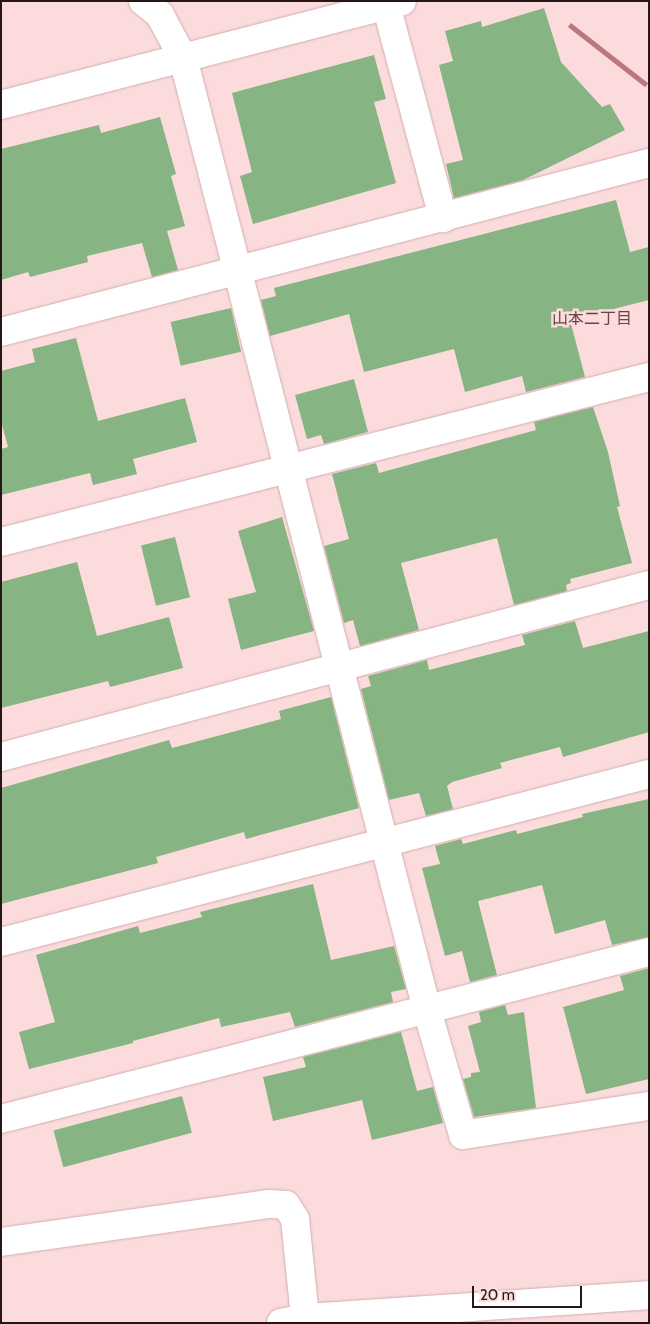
<!DOCTYPE html>
<html>
<head>
<meta charset="utf-8">
<style>
  body { margin:0 }
  #map { position:relative; width:650px; height:1324px; overflow:hidden; background:#fbdbdc; font-family:Cabin,"Noto Sans JP",sans-serif }
  div>[style] { position:absolute }
  .water>* { inset:0; background:#bc777c; transform-origin:0 0 }
  .building>* { inset:0; background:#86b482; transform-origin:0 0 }
  .roads { filter:drop-shadow(0 0 1px #d3adaf) drop-shadow(0 0 1px #d3adaf) }
  .minor>* { height:28px; margin:-14px; padding:0 14px; transform-origin:14px; border-radius:14px; background:#fff }
  span { translate:-50% -50%; white-space:nowrap; text-align:center; line-height:1.15; -webkit-text-stroke:5px #fbdbdc; paint-order:stroke }
  .neighbourhood-label { font-size:16px; color:#684749 }
  .frame { position:absolute; inset:0; border:2px solid #251718; pointer-events:none }
  .scale { position:absolute; left:472px; top:1286px; width:110px; height:22px; box-sizing:border-box; border:2px solid #251718; border-top:0; padding-left:6px; font-size:15px; line-height:18px; white-space:nowrap; color:#251718; -webkit-text-stroke:4px #fbdbdc; paint-order:stroke }
</style>
</head>
<body>
<div id="map">
  <div class="water">
    <div style="left:571px;top:23px;width:98px;height:5px;rotate:38deg"></div>
  </div>
  <div class="building">
    <div style="clip-path:polygon(544px 8px,561px 62px,602px 107px,610px 104px,625px 130px,523px 180px,454px 198px,446px 164px,463px 160px,439px 65px,453px 61px,445px 31px,481px 21px,482px 27px)"></div>
    <div style="clip-path:polygon(374px 55px,386px 99px,374px 102px,396px 183px,253px 224px,240px 176px,252px 172px,232px 93px)"></div>
    <div style="clip-path:polygon(160px 117px,176px 174px,171px 176px,185px 226px,167px 231px,178px 270px,152px 277px,142px 243px,87px 256px,88px 262px,30px 277px,28px 272px,1px 280px,1px 149px,99px 125px,101px 133px)"></div>
    <div style="clip-path:polygon(616px 200px,630px 252px,649px 247px,649px 300px,570px 320px,585px 377px,526px 392px,522px 376px,465px 392px,454px 349px,364px 372px,349px 314px,270px 336px,261px 300px,276px 296px,274px 288px)"></div>
    <div style="left:231px;top:308px;width:45px;height:62px;rotate:77deg"></div>
    <div style="clip-path:polygon(76px 338px,98px 421px,185px 398px,197px 442px,133px 459px,137px 474px,93px 485px,90px 473px,1px 495px,1px 449px,8px 447px,1px 421px,1px 371px,35px 362px,32px 349px)"></div>
    <div style="clip-path:polygon(354px 379px,368px 432px,324px 444px,321px 435px,307px 439px,295px 395px)"></div>
    <div style="clip-path:polygon(593px 407px,608px 452px,620px 506px,617px 507px,632px 563px,570px 579px,571px 583px,566px 585px,567px 591px,514px 605px,497px 538px,401px 563px,419px 630px,360px 646px,353px 620px,344px 623px,324px 546px,349px 539px,332px 474px,376px 463px,379px 473px,536px 430px,534px 422px)"></div>
    <div style="clip-path:polygon(282px 517px,314px 631px,241px 650px,228px 599px,256px 592px,238px 531px)"></div>
    <div style="left:175px;top:537px;width:62px;height:35px;rotate:76deg"></div>
    <div style="clip-path:polygon(77px 562px,97px 636px,169px 617px,183px 668px,110px 687px,108px 681px,1px 708px,1px 582px)"></div>
    <div style="clip-path:polygon(575px 621px,583px 648px,649px 631px,649px 732px,563px 757px,560px 747px,500px 763px,502px 768px,452px 782px,447px 786px,453px 809px,426px 816px,419px 793px,389px 800px,361px 689px,371px 686px,368px 676px,427px 660px,429px 670px,525px 645px,522px 635px)"></div>
    <div style="clip-path:polygon(331px 697px,359px 808px,246px 839px,244px 832px,156px 857px,158px 863px,1px 904px,1px 788px,169px 740px,172px 748px,281px 719px,279px 711px)"></div>
    <div style="clip-path:polygon(649px 799px,649px 937px,612px 945px,605px 920px,555px 934px,542px 885px,478px 901px,497px 975px,470px 982px,462px 951px,445px 956px,422px 868px,440px 864px,435px 846px,461px 839px,463px 844px,516px 830px,517px 834px,583px 817px,582px 814px)"></div>
    <div style="clip-path:polygon(313px 884px,331px 960px,394px 946px,406px 989px,391px 992px,393px 1002px,295px 1027px,290px 1012px,221px 1027px,219px 1018px,133px 1041px,133px 1043px,29px 1069px,19px 1032px,55px 1022px,36px 955px,138px 926px,140px 933px,202px 917px,200px 912px)"></div>
    <div style="clip-path:polygon(649px 968px,649px 1079px,586px 1094px,563px 1007px,624px 990px,620px 976px)"></div>
    <div style="clip-path:polygon(505px 1005px,508px 1015px,524px 1012px,536px 1108px,474px 1117px,463px 1079px,471px 1077px,471px 1073px,480px 1072px,468px 1026px,481px 1022px,479px 1012px)"></div>
    <div style="clip-path:polygon(401px 1032px,417px 1091px,433px 1087px,443px 1123px,372px 1140px,362px 1100px,273px 1121px,263px 1077px,306px 1067px,303px 1057px)"></div>
    <div style="left:182px;top:1096px;width:38px;height:133px;rotate:75deg"></div>
  </div>
  <div class="roads">
    <div class="minor">
      <div style="left:143px;top:1px;width:22px;rotate:39deg"></div>
      <div style="left:160px;top:15px;width:49px;rotate:61.9deg"></div>
      <div style="left:183px;top:58px;width:983px;rotate:75.62deg"></div>
      <div style="left:427px;top:1010px;width:130px;rotate:73.9deg"></div>
      <div style="left:463px;top:1135px;width:188px;rotate:-8.9deg"></div>
      <div style="left:385px;top:1px;width:225px;rotate:75deg"></div>
      <div style="left:1px;top:105px;width:414px;rotate:-14.5deg"></div>
      <div style="left:1px;top:332px;width:670px;rotate:-14.62deg"></div>
      <div style="left:1px;top:542px;width:669px;rotate:-14.29deg"></div>
      <div style="left:1px;top:757px;width:670px;rotate:-14.87deg"></div>
      <div style="left:1px;top:942px;width:669px;rotate:-14.53deg"></div>
      <div style="left:1px;top:1119px;width:669px;rotate:-14.45deg"></div>
      <div style="left:1px;top:1242px;width:271px;rotate:-8.1deg"></div>
      <div style="left:269px;top:1204px;width:17px;rotate:3deg"></div>
      <div style="left:286px;top:1205px;width:17px;rotate:57deg"></div>
      <div style="left:295px;top:1219px;width:100px;rotate:84.2deg"></div>
      <div style="left:281px;top:1323px;width:25px;rotate:-12deg"></div>
      <div style="left:305px;top:1318px;width:345px;rotate:-3.8deg"></div>
    </div>
  </div>
  <div class="neighbourhood-label">
    <span style="left:592px;top:319px">山本二丁目</span>
  </div>
  <div class="frame"></div>
  <div class="scale">20 m</div>
</div>
</body>
</html>
